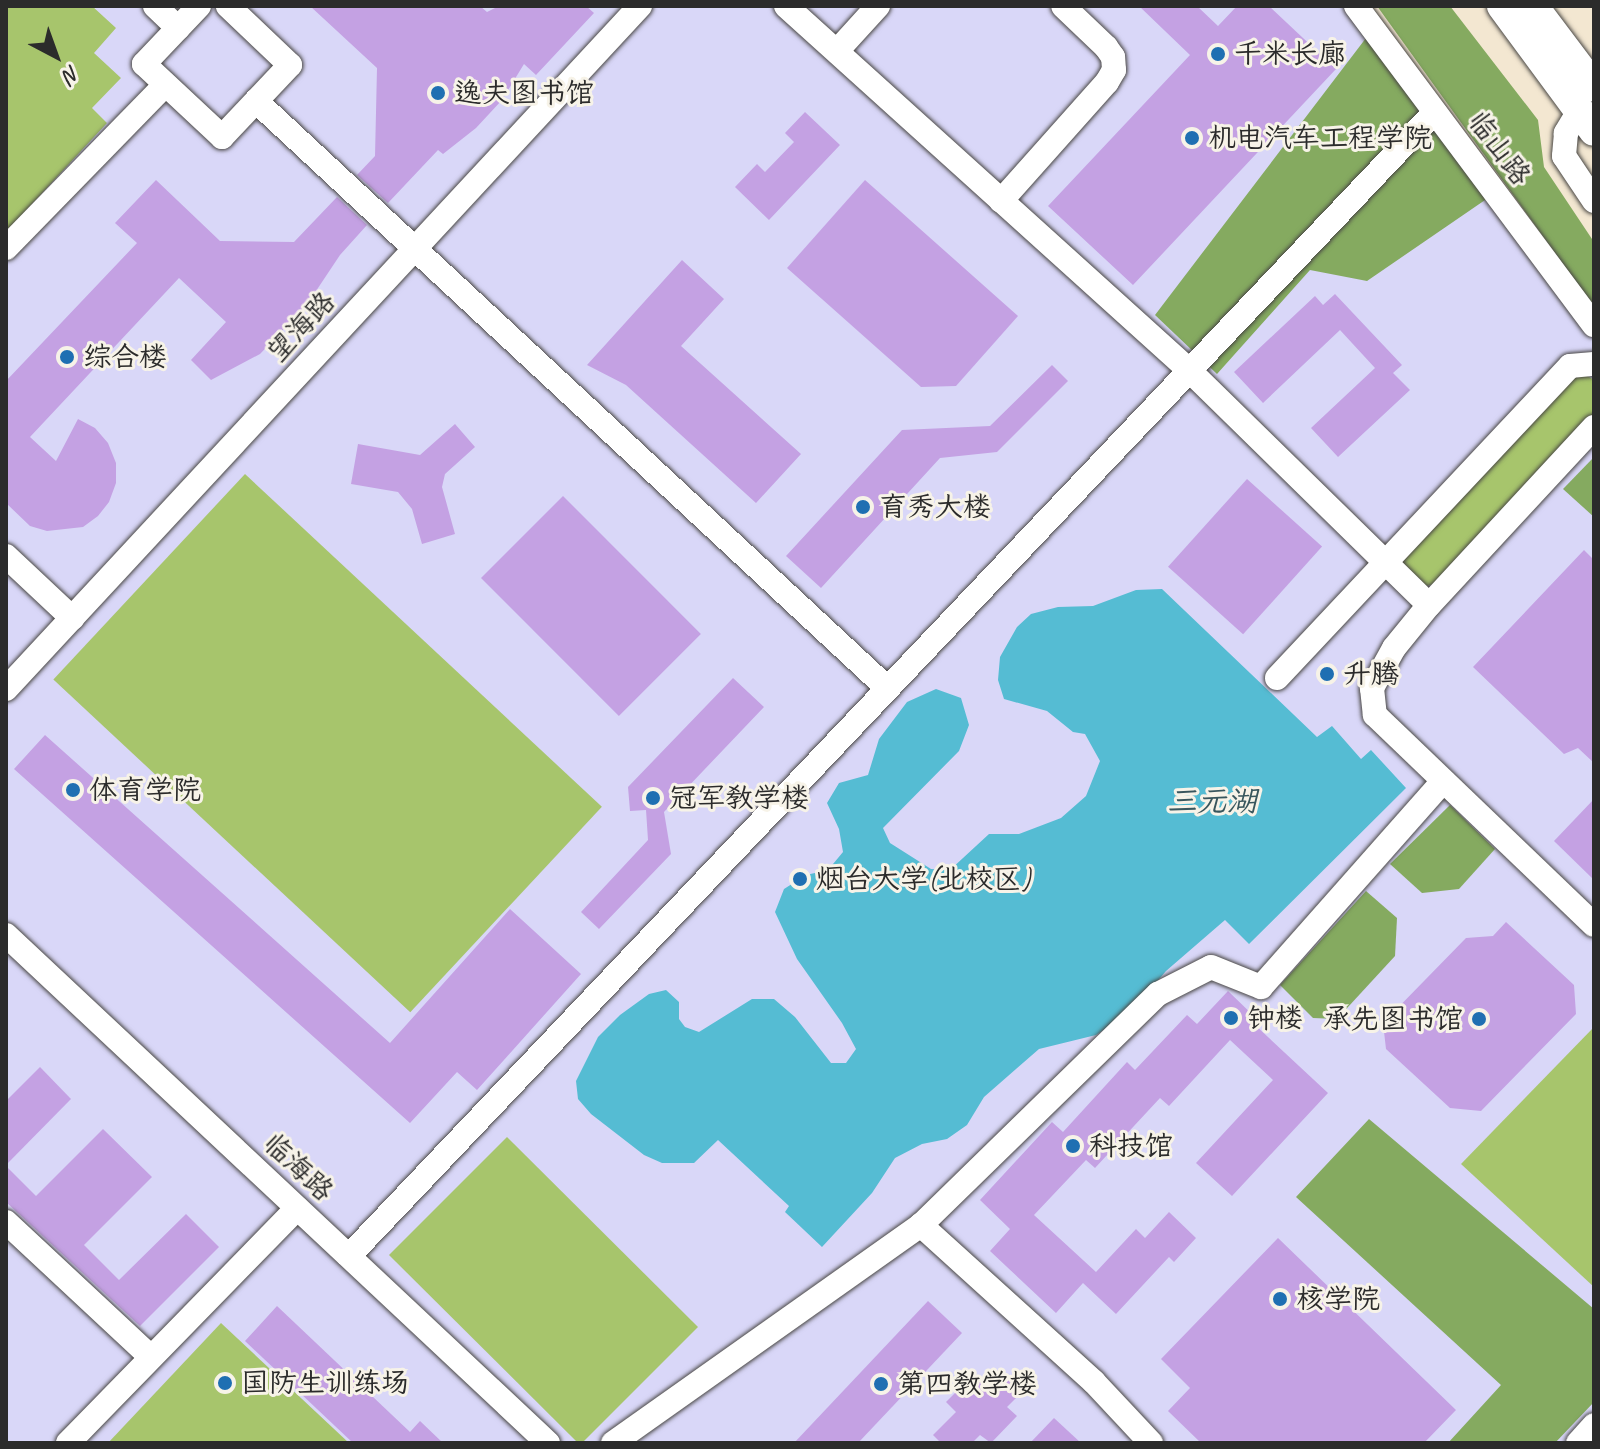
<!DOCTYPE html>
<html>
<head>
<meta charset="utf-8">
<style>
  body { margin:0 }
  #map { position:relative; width:1600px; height:1449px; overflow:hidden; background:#f3e7d1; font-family:Caveat,"LXGW WenKai TC",sans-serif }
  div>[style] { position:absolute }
  .built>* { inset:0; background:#d9d7f8 }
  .green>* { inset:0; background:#a7c56c; transform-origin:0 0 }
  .forest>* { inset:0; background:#85aa60 }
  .water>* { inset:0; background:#55bcd3 }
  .building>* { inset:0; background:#c4a1e3; transform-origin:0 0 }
  .roads { filter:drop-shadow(0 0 2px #494744) drop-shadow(0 0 2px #494744) }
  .minor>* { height:24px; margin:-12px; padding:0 12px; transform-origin:12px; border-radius:12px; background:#fff }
  .major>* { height:30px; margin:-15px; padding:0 15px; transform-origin:15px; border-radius:15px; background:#fff }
  .dots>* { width:22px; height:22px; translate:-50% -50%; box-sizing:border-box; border:4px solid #f7f3e8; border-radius:50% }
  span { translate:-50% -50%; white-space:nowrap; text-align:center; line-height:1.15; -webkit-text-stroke:6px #f7f3e8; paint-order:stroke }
  .poi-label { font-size:28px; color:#2b2b2b }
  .left { translate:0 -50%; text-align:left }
  .right { translate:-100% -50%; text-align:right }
  .street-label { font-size:28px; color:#2b2b2b }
  .water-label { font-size:30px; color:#38565d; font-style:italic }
  .frame { position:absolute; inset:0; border:8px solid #2b2b2b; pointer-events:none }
  .north { position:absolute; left:16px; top:16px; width:80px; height:80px; -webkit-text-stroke:6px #f7f3e8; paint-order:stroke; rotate:139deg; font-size:22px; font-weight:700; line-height:32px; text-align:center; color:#2b2b2b }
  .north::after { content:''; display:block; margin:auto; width:28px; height:36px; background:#2b2b2b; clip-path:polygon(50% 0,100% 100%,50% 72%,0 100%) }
</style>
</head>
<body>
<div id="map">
  <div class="built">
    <div style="clip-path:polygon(6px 6px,1371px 6px,1594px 315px,1594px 1443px,6px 1443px)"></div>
  </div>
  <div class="green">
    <div style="clip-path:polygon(6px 6px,92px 6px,116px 28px,94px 53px,121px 78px,92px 108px,107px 123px,6px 232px)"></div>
    <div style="clip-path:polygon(1586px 375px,1594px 380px,1594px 415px,1434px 584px,1422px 587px,1401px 569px,1402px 558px,1574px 376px)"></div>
    <div style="left:245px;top:474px;width:488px;height:281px;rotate:43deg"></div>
    <div style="clip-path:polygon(1594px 1027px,1594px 1287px,1461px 1164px)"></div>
    <div style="clip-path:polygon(507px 1137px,698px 1327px,582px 1443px,578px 1443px,389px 1255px)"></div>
    <div style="clip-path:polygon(221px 1323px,349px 1443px,108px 1443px)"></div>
  </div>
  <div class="forest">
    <div style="clip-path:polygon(1377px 6px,1450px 6px,1538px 120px,1544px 167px,1594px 242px,1594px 307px)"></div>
    <div style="clip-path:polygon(1366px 38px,1488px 198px,1367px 281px,1310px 270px,1217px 374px,1155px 315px)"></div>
    <div style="clip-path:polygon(1594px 457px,1594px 517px,1563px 489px)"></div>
    <div style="clip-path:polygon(1450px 805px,1495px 849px,1459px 889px,1422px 893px,1390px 864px)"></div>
    <div style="clip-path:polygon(1366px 891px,1397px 918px,1395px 956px,1337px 1019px,1313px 1018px,1280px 985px)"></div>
    <div style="clip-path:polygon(1369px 1119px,1594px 1309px,1594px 1402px,1555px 1443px,1448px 1443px,1501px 1385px,1296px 1197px)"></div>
  </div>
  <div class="water">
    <div style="clip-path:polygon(1162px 589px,1317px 737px,1332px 726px,1361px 759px,1371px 750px,1406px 788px,1249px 944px,1225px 920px,1166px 971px,1131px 1012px,1096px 1035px,1039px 1049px,984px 1097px,967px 1125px,947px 1139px,922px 1144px,895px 1158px,872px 1193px,822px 1247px,785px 1212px,789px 1206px,718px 1140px,694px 1163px,662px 1163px,644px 1155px,591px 1114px,578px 1099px,576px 1081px,598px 1037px,620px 1015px,649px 994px,666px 990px,679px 1002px,679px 1019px,685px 1027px,699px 1032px,752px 999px,774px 999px,795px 1017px,831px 1063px,846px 1063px,856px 1049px,842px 1023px,797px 959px,775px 912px,784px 889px,806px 875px,828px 870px,843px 852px,839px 829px,827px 803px,839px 783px,868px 775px,879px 739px,907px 702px,936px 689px,961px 698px,969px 725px,959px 751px,883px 828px,890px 843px,931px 869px,950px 870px,989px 834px,1019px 834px,1061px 818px,1086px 796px,1100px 761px,1085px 734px,1073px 732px,1047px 711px,1004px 699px,998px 680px,1000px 657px,1017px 627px,1031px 614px,1058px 607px,1093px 606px,1136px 590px)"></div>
  </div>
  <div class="building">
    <div style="clip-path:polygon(310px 6px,480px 6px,487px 12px,499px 6px,586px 6px,594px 13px,536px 75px,524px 64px,502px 100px,476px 128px,443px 154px,438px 150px,388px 203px,357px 175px,375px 156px,377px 68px)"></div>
    <div style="clip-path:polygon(1139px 6px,1197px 6px,1218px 26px,1237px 6px,1269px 6px,1336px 69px,1133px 285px,1048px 206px,1190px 55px)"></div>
    <div style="clip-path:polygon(805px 112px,840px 145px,769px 220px,735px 187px,757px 164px,765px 172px,794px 142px,785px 133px)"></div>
    <div style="clip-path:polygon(156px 180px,220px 241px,294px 242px,337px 197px,367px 225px,340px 255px,306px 306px,260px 354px,211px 380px,191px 360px,226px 322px,179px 278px,30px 437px,56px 461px,78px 419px,95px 428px,108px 443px,116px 463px,116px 483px,109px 502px,98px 516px,83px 527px,47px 531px,30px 526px,6px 503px,6px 381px,137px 243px,115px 223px)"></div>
    <div style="clip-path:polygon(865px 180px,1018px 316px,956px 386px,921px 387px,787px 268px)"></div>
    <div style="clip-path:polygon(682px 260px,724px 299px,681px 346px,801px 454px,756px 503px,626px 385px,587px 365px)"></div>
    <div style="clip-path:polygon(1335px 294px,1402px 365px,1393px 373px,1410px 390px,1338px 457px,1311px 428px,1375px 368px,1340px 330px,1263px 403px,1234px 372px,1315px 296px,1323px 305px)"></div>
    <div style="clip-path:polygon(1052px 365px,1068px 381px,997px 452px,940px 458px,821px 588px,786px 556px,902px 430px,990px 426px)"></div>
    <div style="clip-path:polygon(455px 424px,475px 447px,445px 474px,442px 487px,455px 534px,422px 544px,412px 509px,398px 492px,351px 484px,358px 444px,420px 455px)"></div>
    <div style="left:1247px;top:479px;width:101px;height:118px;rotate:42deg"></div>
    <div style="left:563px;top:496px;width:195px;height:116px;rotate:45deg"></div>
    <div style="clip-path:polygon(1584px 550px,1594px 560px,1594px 763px,1578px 748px,1564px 754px,1473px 667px)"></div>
    <div style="clip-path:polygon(733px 678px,764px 707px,664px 812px,671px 854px,599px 929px,581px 912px,648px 840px,646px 810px,630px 811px,628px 787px)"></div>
    <div style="clip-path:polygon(45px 735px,390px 1043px,510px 909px,581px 974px,477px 1090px,457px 1072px,410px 1123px,14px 769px)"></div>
    <div style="clip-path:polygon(1594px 799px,1594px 880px,1554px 841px)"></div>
    <div style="clip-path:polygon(1506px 922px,1574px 985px,1576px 1014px,1481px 1111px,1450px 1108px,1386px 1049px,1383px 1023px,1466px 938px,1493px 936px)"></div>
    <div style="clip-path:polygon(1228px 991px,1258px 1020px,1254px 1024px,1328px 1093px,1232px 1196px,1196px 1163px,1273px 1080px,1230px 1040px,1169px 1106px,1160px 1098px,1095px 1168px,1086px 1160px,1034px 1215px,1096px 1272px,1136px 1229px,1145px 1238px,1169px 1212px,1196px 1238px,1174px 1262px,1169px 1257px,1116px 1314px,1083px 1283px,1056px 1313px,990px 1251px,1010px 1229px,980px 1200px,1052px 1122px,1063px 1132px,1127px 1062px,1135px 1070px,1187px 1015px,1197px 1024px)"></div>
    <div style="clip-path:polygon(40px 1067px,71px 1099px,6px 1165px,6px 1101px)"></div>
    <div style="clip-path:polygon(103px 1129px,152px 1177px,84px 1245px,119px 1280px,186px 1214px,219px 1247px,140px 1326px,6px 1202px,6px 1166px,36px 1196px)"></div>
    <div style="clip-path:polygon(1278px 1238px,1456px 1410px,1424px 1443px,1201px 1443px,1168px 1411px,1190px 1388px,1161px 1359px)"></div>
    <div style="clip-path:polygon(928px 1301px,962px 1333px,858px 1443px,794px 1443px)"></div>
    <div style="clip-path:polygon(277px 1306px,410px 1432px,420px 1421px,443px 1443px,353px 1443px,245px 1341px)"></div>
    <div style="clip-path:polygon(1000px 1368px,1023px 1391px,1007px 1407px,1017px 1416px,991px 1443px,980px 1435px,972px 1443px,941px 1443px,933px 1435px,956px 1412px,946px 1402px,974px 1374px,985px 1384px)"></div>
    <div style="clip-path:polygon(1054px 1418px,1081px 1443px,1030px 1443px)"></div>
  </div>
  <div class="roads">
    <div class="minor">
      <div style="left:155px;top:6px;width:32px;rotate:44deg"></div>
      <div style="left:199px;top:6px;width:80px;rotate:133.5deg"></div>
      <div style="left:144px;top:64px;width:107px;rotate:43.1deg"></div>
      <div style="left:222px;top:137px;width:99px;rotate:-46.6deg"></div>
      <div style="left:290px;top:65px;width:86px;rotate:-136.4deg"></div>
      <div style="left:786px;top:6px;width:544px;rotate:42.1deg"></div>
      <div style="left:1190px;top:371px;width:334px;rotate:44.4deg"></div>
      <div style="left:1356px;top:6px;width:398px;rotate:53.3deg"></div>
      <div style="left:837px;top:51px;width:61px;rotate:-47.7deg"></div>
      <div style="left:256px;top:101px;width:863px;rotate:42.93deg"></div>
      <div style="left:1579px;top:111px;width:26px;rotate:121deg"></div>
      <div style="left:1566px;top:133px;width:23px;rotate:95deg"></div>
      <div style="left:1564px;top:156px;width:54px;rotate:56.3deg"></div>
      <div style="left:1001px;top:201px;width:159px;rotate:-48.3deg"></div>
      <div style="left:1107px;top:82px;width:14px;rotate:-60deg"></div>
      <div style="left:1114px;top:70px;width:13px;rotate:-94deg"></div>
      <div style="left:1113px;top:57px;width:12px;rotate:-125deg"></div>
      <div style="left:1106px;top:47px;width:59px;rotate:-136.4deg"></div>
      <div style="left:6px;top:248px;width:228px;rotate:-45.7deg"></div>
      <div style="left:1594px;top:427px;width:243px;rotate:132.8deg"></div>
      <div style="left:1429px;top:605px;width:55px;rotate:129.1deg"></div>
      <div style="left:1394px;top:648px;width:46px;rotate:118.8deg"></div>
      <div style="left:1372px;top:688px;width:27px;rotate:84deg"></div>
      <div style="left:1375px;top:715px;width:303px;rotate:43.8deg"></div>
      <div style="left:6px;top:556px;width:91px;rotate:43.2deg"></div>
      <div style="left:1277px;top:678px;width:428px;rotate:-46.8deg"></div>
      <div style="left:1570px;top:366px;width:24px;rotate:-5deg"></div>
      <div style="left:6px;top:689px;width:932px;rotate:-47.13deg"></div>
      <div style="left:6px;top:935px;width:743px;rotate:43.15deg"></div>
      <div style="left:6px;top:1222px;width:198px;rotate:43deg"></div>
      <div style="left:349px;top:1256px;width:1577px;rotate:-46.49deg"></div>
      <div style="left:68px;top:1443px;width:328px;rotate:-45.7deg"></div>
      <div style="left:613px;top:1443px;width:377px;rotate:-35.3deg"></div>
      <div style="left:1151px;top:1443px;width:83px;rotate:-133.1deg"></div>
      <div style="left:1094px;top:1382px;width:234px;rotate:-137.8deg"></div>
      <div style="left:921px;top:1225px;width:331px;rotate:-44.3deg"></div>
      <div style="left:1158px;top:994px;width:59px;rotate:-27deg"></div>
      <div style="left:1211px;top:967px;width:54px;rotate:21.8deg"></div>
      <div style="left:1261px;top:987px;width:275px;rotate:-48.5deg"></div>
      <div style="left:1578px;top:1443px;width:24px;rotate:-48deg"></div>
    </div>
    <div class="major">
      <div style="left:1502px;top:6px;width:155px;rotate:53.6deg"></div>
      <div style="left:1533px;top:6px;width:101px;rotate:53deg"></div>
    </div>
  </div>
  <div class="dots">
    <div style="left:1218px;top:54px;background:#1f6fb2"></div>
    <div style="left:438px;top:93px;background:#1f6fb2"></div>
    <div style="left:1192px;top:138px;background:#1f6fb2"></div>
    <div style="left:67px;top:357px;background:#1f6fb2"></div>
    <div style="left:863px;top:507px;background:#1f6fb2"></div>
    <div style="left:1327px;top:674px;background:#1f6fb2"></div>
    <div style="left:73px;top:790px;background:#1f6fb2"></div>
    <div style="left:653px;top:798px;background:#1f6fb2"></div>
    <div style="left:800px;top:879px;background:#1f6fb2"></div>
    <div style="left:1231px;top:1018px;background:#1f6fb2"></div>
    <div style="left:1479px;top:1019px;background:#1f6fb2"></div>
    <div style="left:1073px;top:1146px;background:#1f6fb2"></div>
    <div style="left:1280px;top:1299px;background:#1f6fb2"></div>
    <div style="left:225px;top:1383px;background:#1f6fb2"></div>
    <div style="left:881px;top:1384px;background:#1f6fb2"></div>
  </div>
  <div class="poi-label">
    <span class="left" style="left:1234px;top:54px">千米长廊</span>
    <span class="left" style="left:454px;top:93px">逸夫图书馆</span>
    <span class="left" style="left:1208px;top:138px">机电汽车工程学院</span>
    <span class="left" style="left:83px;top:357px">综合楼</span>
    <span class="left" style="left:879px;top:507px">育秀大楼</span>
    <span class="left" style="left:1343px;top:674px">升腾</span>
    <span class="left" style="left:89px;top:790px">体育学院</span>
    <span class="left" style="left:669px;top:798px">冠军教学楼</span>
    <span class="left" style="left:816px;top:879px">烟台大学(北校区)</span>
    <span class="left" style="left:1247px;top:1018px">钟楼</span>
    <span class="right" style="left:1463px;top:1019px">承先图书馆</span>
    <span class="left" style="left:1089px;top:1146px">科技馆</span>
    <span class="left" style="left:1296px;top:1299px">核学院</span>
    <span class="left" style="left:241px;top:1383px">国防生训练场</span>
    <span class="left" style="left:897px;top:1384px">第四教学楼</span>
  </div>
  <div class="street-label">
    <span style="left:1499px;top:148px;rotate:53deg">临山路</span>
    <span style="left:301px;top:327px;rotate:-47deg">望海路</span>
    <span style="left:298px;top:1167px;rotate:43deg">临海路</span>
  </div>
  <div class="water-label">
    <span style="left:1212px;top:801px">三元湖</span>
  </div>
  <div class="frame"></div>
  <div class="north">N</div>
</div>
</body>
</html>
